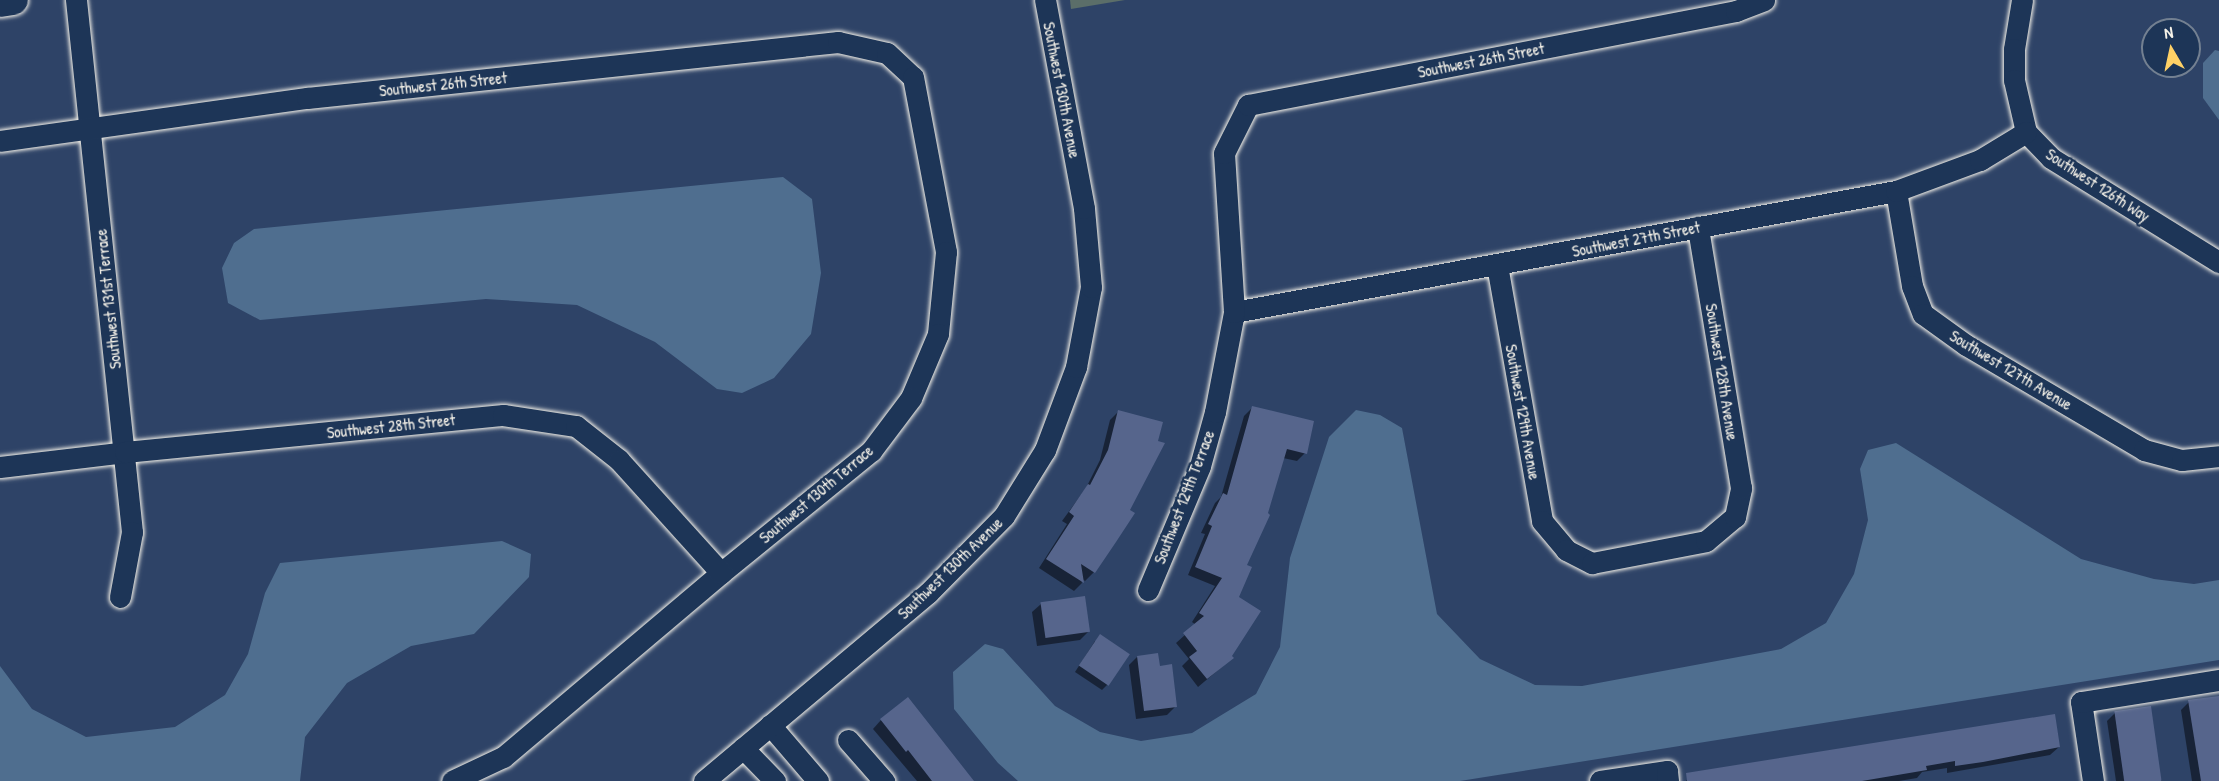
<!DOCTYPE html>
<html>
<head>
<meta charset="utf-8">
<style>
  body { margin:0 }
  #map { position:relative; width:2219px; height:781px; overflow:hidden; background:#2e4367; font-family:"Patrick Hand",sans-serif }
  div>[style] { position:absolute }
  .green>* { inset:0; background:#5b6e69 }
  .water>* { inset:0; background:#4f6e8f }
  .shadow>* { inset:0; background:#0007 }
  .building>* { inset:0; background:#56658c; transform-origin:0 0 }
  .roads { filter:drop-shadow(0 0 2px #f4f1e8) drop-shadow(0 0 2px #f4f1e8) }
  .street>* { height:21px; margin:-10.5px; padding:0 10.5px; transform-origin:10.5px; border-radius:10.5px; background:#1d3557 }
  .secondary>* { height:30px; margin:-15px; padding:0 15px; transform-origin:15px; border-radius:15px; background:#1d3557 }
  span { translate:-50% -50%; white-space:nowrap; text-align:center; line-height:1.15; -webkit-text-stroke:5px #1d3557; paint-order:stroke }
  .street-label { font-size:16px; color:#f4f1e8 }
  .north { position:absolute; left:2141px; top:18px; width:60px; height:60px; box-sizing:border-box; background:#1d3557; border:2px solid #738091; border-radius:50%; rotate:351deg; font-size:16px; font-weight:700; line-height:24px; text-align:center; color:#f4f1e8 }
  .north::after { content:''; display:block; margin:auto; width:21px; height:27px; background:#ffd166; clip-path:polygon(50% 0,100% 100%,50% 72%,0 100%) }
</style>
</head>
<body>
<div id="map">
  <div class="green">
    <div style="clip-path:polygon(1070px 0,1125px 0,1071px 9px)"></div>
  </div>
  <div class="water">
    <div style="clip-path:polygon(2215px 50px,2219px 51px,2219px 120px,2203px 98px,2203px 63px)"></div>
    <div style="clip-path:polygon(783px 177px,812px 199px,821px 273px,811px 334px,774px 378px,742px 393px,717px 389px,655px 342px,577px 305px,486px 299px,260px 320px,228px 303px,222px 268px,234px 243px,254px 229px)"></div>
    <div style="clip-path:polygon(1356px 410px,1380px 415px,1402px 428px,1437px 614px,1480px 659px,1535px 685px,1582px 686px,1781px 649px,1826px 623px,1854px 574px,1868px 520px,1860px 469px,1868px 450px,1896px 443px,2081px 559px,2154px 579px,2194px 584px,2219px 580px,2219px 660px,1460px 781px,1018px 781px,998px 763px,954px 709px,953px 672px,985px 644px,1003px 649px,1055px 706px,1100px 732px,1141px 741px,1192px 733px,1256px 694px,1280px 647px,1290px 558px,1329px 437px)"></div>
    <div style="clip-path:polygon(502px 541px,531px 554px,529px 577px,474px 634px,411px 646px,347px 683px,305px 737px,300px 781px,0 781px,0 666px,32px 709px,86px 737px,175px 727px,225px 695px,248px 654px,265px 593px,280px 563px)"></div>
  </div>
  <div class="shadow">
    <div style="clip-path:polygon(1252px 408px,1305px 453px,1297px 461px,1283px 458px,1245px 566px,1223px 666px,1198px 687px,1182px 666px,1189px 659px,1176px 643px,1196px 625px,1192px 622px,1215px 586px,1188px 575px,1205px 534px,1201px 533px,1215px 503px,1221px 497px,1244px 416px)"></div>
    <div style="clip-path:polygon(1118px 412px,1128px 511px,1133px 514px,1094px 572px,1085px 581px,1081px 578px,1082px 583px,1074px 591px,1039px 568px,1067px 524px,1062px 521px,1086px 488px,1100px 460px,1110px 420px)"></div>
    <div style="clip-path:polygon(1041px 604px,1089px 631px,1080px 640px,1037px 646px,1032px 612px)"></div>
    <div style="clip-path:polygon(1095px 641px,1107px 685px,1102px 690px,1075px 672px)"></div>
    <div style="clip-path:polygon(1137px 657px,1158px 668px,1176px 706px,1167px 715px,1136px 719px,1129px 665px)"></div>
    <div style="clip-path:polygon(2219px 697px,2219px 781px,2192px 781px,2181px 710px,2189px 702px)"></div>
    <div style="clip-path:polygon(2115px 713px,2162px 781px,2116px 781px,2107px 721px)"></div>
    <div style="clip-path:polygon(881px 720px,972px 781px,917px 781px,873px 729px)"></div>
    <div style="clip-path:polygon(2059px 747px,2050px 755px,1947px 773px,1947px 768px,1922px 772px,1917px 778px,1899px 781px,1686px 781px,1694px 773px)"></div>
  </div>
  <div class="building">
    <div style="clip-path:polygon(1252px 406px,1314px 421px,1307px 454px,1287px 449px,1268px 513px,1270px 515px,1247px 565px,1252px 567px,1239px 597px,1261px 611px,1232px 656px,1234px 658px,1207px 679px,1189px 657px,1197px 651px,1183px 633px,1204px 616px,1199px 613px,1222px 578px,1195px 567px,1212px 526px,1208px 524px,1223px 493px,1227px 495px)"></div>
    <div style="clip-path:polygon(1118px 410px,1163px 422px,1158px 441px,1165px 443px,1130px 510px,1135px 513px,1116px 542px,1095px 573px,1081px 564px,1084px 583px,1046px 559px,1074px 516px,1069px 512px,1088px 484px,1090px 485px,1108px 450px)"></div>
    <div style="left:1085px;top:596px;width:36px;height:45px;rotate:82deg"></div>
    <div style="left:1100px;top:634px;width:36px;height:38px;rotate:34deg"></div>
    <div style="clip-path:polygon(1158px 653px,1160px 666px,1172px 664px,1177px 707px,1144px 711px,1137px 656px)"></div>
    <div style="clip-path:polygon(2219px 696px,2219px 781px,2201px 781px,2188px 700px)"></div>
    <div style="clip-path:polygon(908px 697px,974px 781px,932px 781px,908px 750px,906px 752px,880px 719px)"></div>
    <div style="left:2151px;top:706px;width:76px;height:37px;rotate:82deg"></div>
    <div style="clip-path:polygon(2055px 714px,2060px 747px,1983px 762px,1955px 766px,1955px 761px,1926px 766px,1927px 770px,1862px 781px,1687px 781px,1686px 773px)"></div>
  </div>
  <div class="roads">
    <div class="street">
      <div style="left:76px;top:0;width:535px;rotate:83.99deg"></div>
      <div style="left:132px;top:532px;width:66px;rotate:100.5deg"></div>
      <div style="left:2022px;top:0;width:50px;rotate:99.3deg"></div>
      <div style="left:2014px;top:49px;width:31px;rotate:90deg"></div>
      <div style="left:2014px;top:80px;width:53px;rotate:77deg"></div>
      <div style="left:2026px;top:132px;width:36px;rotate:46deg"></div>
      <div style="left:2051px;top:158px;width:198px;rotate:31.8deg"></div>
      <div style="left:0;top:141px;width:310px;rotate:-8deg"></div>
      <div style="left:307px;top:98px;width:534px;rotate:-6.02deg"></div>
      <div style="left:838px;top:42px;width:50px;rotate:12.7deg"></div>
      <div style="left:887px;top:53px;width:35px;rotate:43deg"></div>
      <div style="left:913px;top:77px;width:178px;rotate:79.3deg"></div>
      <div style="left:946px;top:252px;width:82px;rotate:95.6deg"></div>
      <div style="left:938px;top:334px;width:69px;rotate:112.9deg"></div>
      <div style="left:911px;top:398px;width:66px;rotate:127deg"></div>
      <div style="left:871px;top:451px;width:193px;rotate:140.9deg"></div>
      <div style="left:721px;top:573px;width:285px;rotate:139.8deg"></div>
      <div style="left:503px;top:757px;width:56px;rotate:154.8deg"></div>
      <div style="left:1896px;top:191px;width:96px;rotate:80.4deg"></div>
      <div style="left:1912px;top:286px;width:30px;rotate:69deg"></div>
      <div style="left:1923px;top:314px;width:53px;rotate:35.8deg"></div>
      <div style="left:1966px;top:345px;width:207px;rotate:30.5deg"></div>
      <div style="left:2144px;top:450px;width:39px;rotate:15deg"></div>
      <div style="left:2182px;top:460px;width:37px;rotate:-6deg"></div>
      <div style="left:1497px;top:265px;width:260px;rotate:80deg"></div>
      <div style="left:1542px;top:521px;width:38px;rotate:50deg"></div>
      <div style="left:1566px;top:550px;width:29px;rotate:27deg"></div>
      <div style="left:1592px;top:563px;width:116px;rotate:-10.9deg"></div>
      <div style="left:1706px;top:541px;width:38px;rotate:-40deg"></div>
      <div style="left:1735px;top:517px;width:30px;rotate:-78deg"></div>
      <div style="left:1741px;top:488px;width:265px;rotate:-99.4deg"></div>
      <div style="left:1234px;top:312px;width:673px;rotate:-10.36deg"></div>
      <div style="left:1896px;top:191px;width:90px;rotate:-20.3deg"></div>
      <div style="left:1980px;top:160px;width:54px;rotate:-31.3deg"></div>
      <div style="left:0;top:467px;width:126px;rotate:-6.8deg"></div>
      <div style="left:125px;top:452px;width:380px;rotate:-5.6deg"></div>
      <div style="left:503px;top:415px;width:74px;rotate:8.6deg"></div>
      <div style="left:576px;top:426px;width:55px;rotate:38.3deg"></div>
      <div style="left:619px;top:460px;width:152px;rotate:47.9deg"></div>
      <div style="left:1148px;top:590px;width:134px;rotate:-67.2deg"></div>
      <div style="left:1200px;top:466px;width:56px;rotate:-74.5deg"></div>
      <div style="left:1215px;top:412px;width:102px;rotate:-79.2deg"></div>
      <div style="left:1234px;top:312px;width:159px;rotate:-93.6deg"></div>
      <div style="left:1224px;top:153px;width:54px;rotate:-63.4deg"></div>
      <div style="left:1248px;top:105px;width:497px;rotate:-10.9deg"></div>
      <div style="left:1736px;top:11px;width:30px;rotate:-21deg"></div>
      <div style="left:770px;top:725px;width:74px;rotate:49.4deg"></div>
      <div style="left:848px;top:740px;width:55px;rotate:48.7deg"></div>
      <div style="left:743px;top:748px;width:46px;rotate:45.9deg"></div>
      <div style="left:704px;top:781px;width:292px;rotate:-40deg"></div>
      <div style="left:928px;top:593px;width:108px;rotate:-45.4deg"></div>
      <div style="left:1004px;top:516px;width:78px;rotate:-58.2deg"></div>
      <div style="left:1045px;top:450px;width:89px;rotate:-69.5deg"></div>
      <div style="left:1076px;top:367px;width:81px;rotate:-79.4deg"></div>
      <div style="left:1091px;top:287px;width:79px;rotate:-95.1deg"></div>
      <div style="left:1084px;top:208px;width:212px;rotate:-100.6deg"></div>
      <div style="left:1600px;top:781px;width:68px;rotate:-8.5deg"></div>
      <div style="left:1667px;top:771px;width:10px;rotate:84deg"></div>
      <div style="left:2093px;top:781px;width:80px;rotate:-98.6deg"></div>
      <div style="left:2081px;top:702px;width:140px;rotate:-9.1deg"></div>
    </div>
    <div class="secondary">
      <div style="left:0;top:2px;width:13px;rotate:-9deg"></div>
    </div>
  </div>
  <div class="street-label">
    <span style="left:1481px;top:60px;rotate:-11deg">Southwest 26th Street</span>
    <span style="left:443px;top:84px;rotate:-6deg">Southwest 26th Street</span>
    <span style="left:1062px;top:90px;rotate:79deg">Southwest 130th Avenue</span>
    <span style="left:2098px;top:185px;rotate:33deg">Southwest 126th Way</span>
    <span style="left:1636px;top:239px;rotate:-11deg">Southwest 27th Street</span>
    <span style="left:108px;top:299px;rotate:-96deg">Southwest 131st Terrace</span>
    <span style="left:2011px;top:370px;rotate:31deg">Southwest 127th Avenue</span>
    <span style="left:1722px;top:372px;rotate:81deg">Southwest 128th Avenue</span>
    <span style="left:1523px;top:412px;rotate:80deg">Southwest 129th Avenue</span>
    <span style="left:391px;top:426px;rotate:-6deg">Southwest 28th Street</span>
    <span style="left:816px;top:494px;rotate:-40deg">Southwest 130th Terrace</span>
    <span style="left:1184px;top:497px;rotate:-69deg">Southwest 129th Terrace</span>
    <span style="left:950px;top:568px;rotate:-44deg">Southwest 130th Avenue</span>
  </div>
  <div class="north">N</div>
</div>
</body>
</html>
